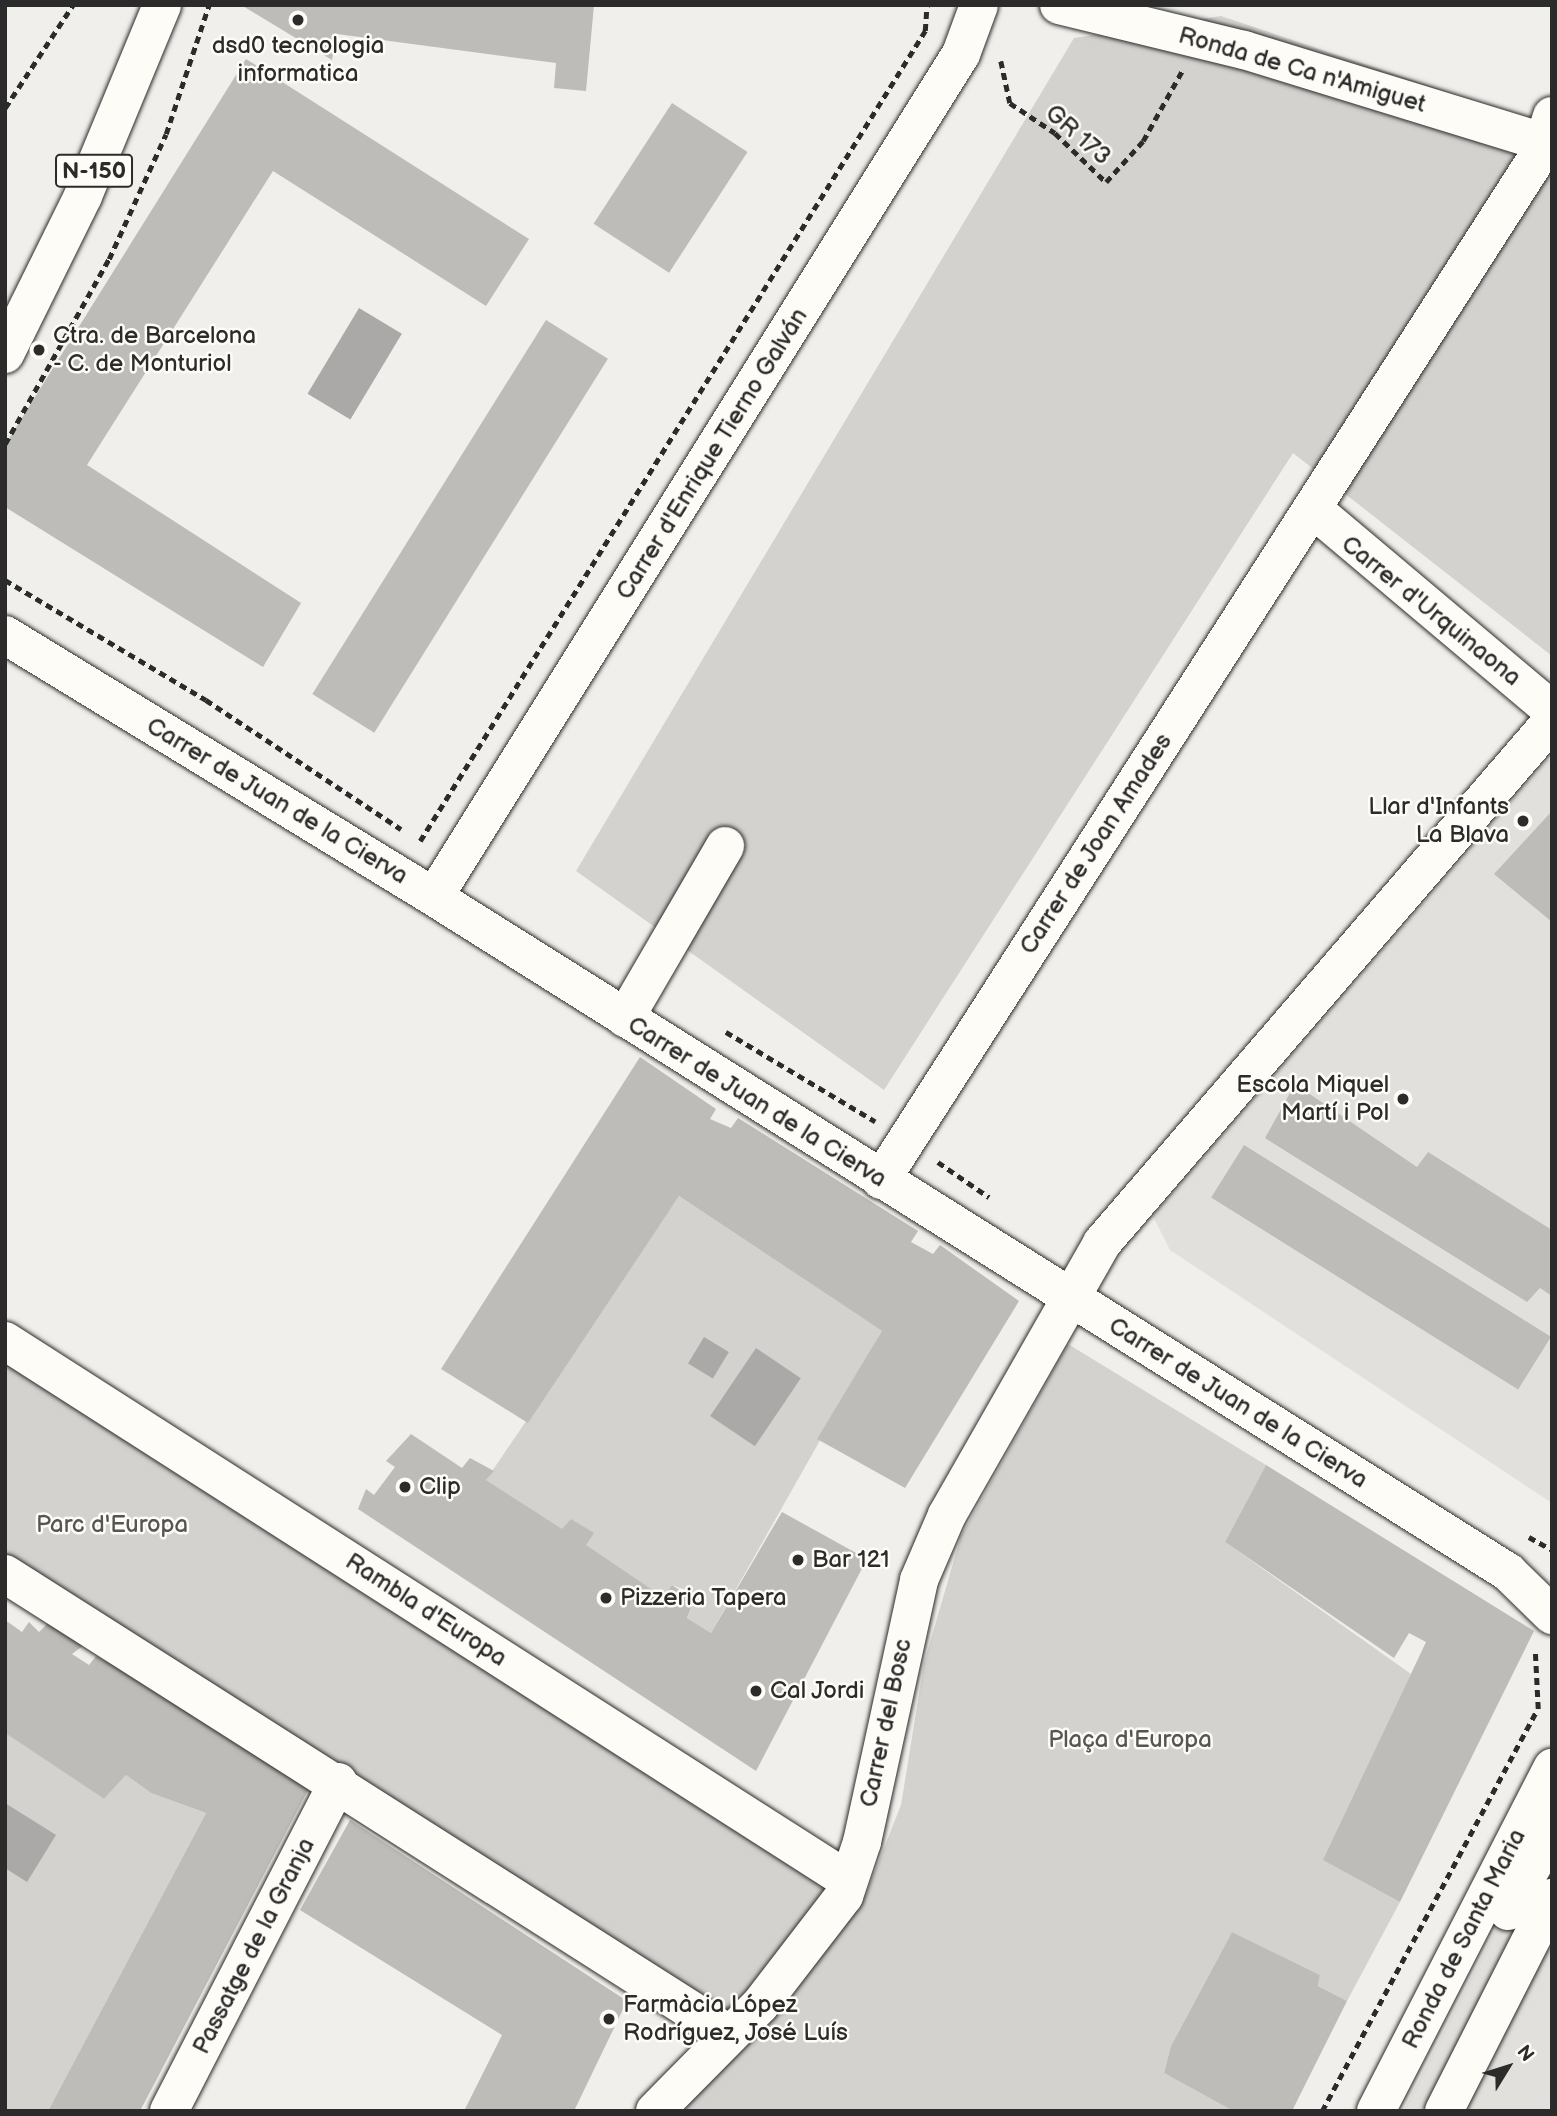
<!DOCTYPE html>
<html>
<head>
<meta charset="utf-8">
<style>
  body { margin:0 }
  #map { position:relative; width:1557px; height:2116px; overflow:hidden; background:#f0efeb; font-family:"Balsamiq Sans",sans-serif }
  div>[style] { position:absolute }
  .built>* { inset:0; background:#e1e0dc }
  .green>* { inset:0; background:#d3d2cf }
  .water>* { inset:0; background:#aaa9a7; transform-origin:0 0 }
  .building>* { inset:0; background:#bdbcb8; transform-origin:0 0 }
  .path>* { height:4.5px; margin-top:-2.25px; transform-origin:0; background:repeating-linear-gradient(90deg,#2b2b2b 0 7px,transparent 0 12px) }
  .roads { filter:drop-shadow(0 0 2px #2b2b2b) drop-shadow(0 0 2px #2b2b2b) }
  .minor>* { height:38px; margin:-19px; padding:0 19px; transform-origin:19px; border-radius:19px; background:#fdfcf7 }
  .major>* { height:38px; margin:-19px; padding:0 19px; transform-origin:19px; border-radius:19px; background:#fdfcf7 }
  .dots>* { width:19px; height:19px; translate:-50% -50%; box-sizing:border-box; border:4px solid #fdfcf7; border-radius:50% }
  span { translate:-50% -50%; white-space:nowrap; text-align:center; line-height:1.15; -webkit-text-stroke:5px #fdfcf7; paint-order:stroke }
  .shield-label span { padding:2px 5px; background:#fdfcf7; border:2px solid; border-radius:5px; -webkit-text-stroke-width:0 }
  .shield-label { font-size:23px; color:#2b2b2b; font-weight:700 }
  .poi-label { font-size:24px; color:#2b2b2b }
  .left { translate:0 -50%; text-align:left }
  .right { translate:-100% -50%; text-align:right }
  .street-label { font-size:24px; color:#2b2b2b }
  .park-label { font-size:24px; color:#555554 }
  .frame { position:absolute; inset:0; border:7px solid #2b2b2b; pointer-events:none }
  .north { position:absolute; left:1473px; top:2032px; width:70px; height:70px; -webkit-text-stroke:5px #fdfcf7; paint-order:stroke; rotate:52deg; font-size:19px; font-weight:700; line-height:28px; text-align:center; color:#2b2b2b }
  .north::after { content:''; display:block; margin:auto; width:24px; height:32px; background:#2b2b2b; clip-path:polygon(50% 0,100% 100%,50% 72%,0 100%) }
</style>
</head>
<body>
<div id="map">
  <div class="built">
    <div style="clip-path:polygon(1547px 760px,1552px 760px,1552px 1503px,1170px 1250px,1153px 1216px)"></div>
    <div style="clip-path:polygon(1552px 1819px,1552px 2111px,1403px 2111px,1419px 2080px)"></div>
  </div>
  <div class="green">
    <div style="clip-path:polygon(1221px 16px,1552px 127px,1552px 656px,1293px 453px,884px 1090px,576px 871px,1074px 38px)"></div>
    <div style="clip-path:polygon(679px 1196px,882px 1331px,711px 1633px,687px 1618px,697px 1594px,672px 1585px,663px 1597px,486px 1480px)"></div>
    <div style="clip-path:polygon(5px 1341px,846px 1879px,743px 2021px,5px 1574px)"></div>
    <div style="clip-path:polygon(1068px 1344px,1266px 1465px,1225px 1542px,1411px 1674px,1324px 1860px,1400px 1902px,1347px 2001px,1318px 1986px,1320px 1975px,1232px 1932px,1171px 2046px,1164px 2073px,1233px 2111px,678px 2111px,864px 1899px,901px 1805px,924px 1663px,961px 1536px)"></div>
    <div style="clip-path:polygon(5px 1733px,104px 1799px,126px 1775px,151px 1793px,206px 1813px,48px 2111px,5px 2111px)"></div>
  </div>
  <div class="water">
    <div style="left:359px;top:308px;width:50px;height:100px;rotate:31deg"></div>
    <div style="left:704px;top:1337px;width:29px;height:31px;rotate:31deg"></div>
    <div style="left:756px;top:1348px;width:54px;height:82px;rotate:34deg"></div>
    <div style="clip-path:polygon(5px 1803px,56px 1835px,27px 1882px,5px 1868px)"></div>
  </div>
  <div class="building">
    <div style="clip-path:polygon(241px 5px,594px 5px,586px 91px,554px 88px,556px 63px,337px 34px,332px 60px)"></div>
    <div style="clip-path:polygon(246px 59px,529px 239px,486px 306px,273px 171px,87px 465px,301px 603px,263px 667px,5px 507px,5px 445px)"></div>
    <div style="left:672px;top:103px;width:90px;height:144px;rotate:33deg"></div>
    <div style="left:546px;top:320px;width:73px;height:441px;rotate:32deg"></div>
    <div style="clip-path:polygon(1552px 811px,1552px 922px,1494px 874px)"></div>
    <div style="clip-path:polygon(640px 1057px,716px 1109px,710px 1119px,731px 1128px,738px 1118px,918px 1231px,911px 1242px,933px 1254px,940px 1245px,1019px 1301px,905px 1488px,817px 1439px,882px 1331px,679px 1196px,528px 1423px,441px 1369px)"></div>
    <div style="clip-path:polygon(1295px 1084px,1417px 1167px,1428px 1152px,1552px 1230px,1552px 1296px,1540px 1288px,1527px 1302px,1265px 1138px)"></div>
    <div style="left:1244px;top:1145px;width:362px;height:62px;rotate:32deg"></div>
    <div style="clip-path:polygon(411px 1434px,462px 1468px,470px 1458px,494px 1471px,486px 1480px,562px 1529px,571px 1519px,594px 1533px,586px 1545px,663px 1597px,672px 1585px,694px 1600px,687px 1618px,711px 1633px,782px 1512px,867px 1559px,756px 1771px,358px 1509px,366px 1489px,374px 1495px,395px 1467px,386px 1461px)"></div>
    <div style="clip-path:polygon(1266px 1465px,1534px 1631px,1400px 1902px,1323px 1860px,1426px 1642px,1409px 1633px,1394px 1658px,1225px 1542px)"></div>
    <div style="clip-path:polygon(5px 1620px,22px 1632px,29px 1622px,39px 1632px,48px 1623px,84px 1645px,72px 1654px,89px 1665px,96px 1656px,316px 1775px,140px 2111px,48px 2111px,206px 1813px,151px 1793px,126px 1775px,104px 1799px,5px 1733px)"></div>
    <div style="clip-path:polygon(350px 1820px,627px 2001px,574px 2111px,464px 2111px,502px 2035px,300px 1910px)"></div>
    <div style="clip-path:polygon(1232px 1932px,1320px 1975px,1318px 1986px,1347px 2001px,1292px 2111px,1233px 2111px,1164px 2073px,1171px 2046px)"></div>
  </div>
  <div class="path">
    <div style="left:1001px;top:61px;width:43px;rotate:77.9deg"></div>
    <div style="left:1010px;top:103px;width:54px;rotate:33.7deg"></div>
    <div style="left:1055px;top:133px;width:71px;rotate:43.9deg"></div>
    <div style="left:1106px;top:182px;width:55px;rotate:-47.9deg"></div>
    <div style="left:1143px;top:141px;width:80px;rotate:-60.9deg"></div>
    <div style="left:5px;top:108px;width:123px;rotate:-56.6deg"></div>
    <div style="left:5px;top:444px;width:212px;rotate:-60.7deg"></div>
    <div style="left:109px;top:259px;width:137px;rotate:-65.5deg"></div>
    <div style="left:166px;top:134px;width:136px;rotate:-71.6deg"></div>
    <div style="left:5px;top:580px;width:234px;rotate:30.8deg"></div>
    <div style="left:206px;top:700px;width:234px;rotate:33.5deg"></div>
    <div style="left:420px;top:841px;width:955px;rotate:-58.06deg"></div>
    <div style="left:925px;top:31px;width:26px;rotate:-86deg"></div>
    <div style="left:726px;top:1032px;width:174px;rotate:30.9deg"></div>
    <div style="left:938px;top:1162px;width:62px;rotate:34.5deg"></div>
    <div style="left:1529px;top:1537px;width:26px;rotate:29deg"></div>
    <div style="left:1322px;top:2111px;width:456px;rotate:-61.8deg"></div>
    <div style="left:1538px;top:1709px;width:60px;rotate:-92.9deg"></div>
  </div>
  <div class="roads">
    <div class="minor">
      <div style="left:1059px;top:5px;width:190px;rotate:13.7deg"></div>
      <div style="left:1244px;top:50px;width:313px;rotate:17.1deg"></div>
      <div style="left:1313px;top:509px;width:312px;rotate:40.1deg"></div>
      <div style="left:5px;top:635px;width:503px;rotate:31.41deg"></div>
      <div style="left:434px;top:897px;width:1269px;rotate:32.15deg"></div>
      <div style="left:1508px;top:1572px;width:62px;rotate:44.3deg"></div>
      <div style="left:434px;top:897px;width:994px;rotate:-57.99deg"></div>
      <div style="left:961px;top:54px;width:52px;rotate:-69.8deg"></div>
      <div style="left:625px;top:1018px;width:199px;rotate:-59.8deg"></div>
      <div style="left:881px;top:1180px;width:1220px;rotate:-57.31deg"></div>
      <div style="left:1540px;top:153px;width:39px;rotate:-72deg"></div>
      <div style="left:5px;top:1341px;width:998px;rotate:32.61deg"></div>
      <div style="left:5px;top:1574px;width:859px;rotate:32.45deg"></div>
      <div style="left:1508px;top:1911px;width:92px;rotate:-61.5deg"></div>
      <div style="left:169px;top:2111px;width:370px;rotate:-62.8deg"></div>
      <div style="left:655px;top:2111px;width:149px;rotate:-45.3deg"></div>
      <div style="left:760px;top:2005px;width:138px;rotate:-52.4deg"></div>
      <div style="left:844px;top:1896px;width:57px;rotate:-71.6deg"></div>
      <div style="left:862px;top:1842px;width:268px;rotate:-77.7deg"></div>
      <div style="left:919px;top:1580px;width:71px;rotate:-66.7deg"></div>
      <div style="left:947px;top:1515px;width:313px;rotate:-60.3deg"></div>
      <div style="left:1102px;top:1243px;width:689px;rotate:-49.24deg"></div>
      <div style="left:1376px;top:2111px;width:386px;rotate:-62.8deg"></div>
      <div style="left:1444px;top:2111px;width:239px;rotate:-63.1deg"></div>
    </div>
    <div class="major">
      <div style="left:5px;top:354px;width:176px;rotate:-63.7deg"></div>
      <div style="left:83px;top:196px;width:207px;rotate:-67.5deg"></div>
    </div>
  </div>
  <div class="dots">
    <div style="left:298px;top:20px;background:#2b2b2b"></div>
    <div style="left:39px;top:350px;background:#2b2b2b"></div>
    <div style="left:1523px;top:821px;background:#2b2b2b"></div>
    <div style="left:1403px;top:1099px;background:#2b2b2b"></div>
    <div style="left:405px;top:1487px;background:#2b2b2b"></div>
    <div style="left:798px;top:1560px;background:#2b2b2b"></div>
    <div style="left:606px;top:1598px;background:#2b2b2b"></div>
    <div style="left:756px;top:1691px;background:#2b2b2b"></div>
    <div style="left:609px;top:2019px;background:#2b2b2b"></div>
  </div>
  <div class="shield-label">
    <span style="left:94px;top:171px">N-150</span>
  </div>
  <div class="poi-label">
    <span style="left:298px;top:60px">dsd0 tecnologia<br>informatica</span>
    <span class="left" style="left:53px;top:350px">Ctra. de Barcelona<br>- C. de Monturiol</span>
    <span class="right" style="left:1509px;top:821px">Llar d'Infants<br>La Blava</span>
    <span class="right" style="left:1389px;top:1099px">Escola Miquel<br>Martí i Pol</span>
    <span class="left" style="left:419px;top:1487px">Clip</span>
    <span class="left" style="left:812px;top:1560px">Bar 121</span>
    <span class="left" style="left:620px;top:1598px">Pizzeria Tapera</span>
    <span class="left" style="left:770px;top:1691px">Cal Jordi</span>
    <span class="left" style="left:623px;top:2019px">Farmàcia López<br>Rodríguez, José Luís</span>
  </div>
  <div class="street-label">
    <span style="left:1302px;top:70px;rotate:16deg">Ronda de Ca n'Amiguet</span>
    <span style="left:1078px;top:135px;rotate:41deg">GR 173</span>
    <span style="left:712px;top:454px;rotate:-58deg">Carrer d'Enrique Tierno Galván</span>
    <span style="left:1431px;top:611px;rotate:39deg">Carrer d'Urquinaona</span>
    <span style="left:277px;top:801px;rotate:31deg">Carrer de Juan de la Cierva</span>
    <span style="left:1096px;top:844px;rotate:-57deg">Carrer de Joan Amades</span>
    <span style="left:757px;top:1102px;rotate:32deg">Carrer de Juan de la Cierva</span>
    <span style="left:1238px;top:1403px;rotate:32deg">Carrer de Juan de la Cierva</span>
    <span style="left:426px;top:1610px;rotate:33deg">Rambla d'Europa</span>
    <span style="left:886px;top:1723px;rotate:-78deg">Carrer del Bosc</span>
    <span style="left:1464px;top:1939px;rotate:-63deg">Ronda de Santa Maria</span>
    <span style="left:254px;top:1946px;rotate:-63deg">Passatge de la Granja</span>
  </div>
  <div class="park-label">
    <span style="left:112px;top:1525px">Parc d'Europa</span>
    <span style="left:1130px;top:1740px">Plaça d'Europa</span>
  </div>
  <div class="frame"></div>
  <div class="north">N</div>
</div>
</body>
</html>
